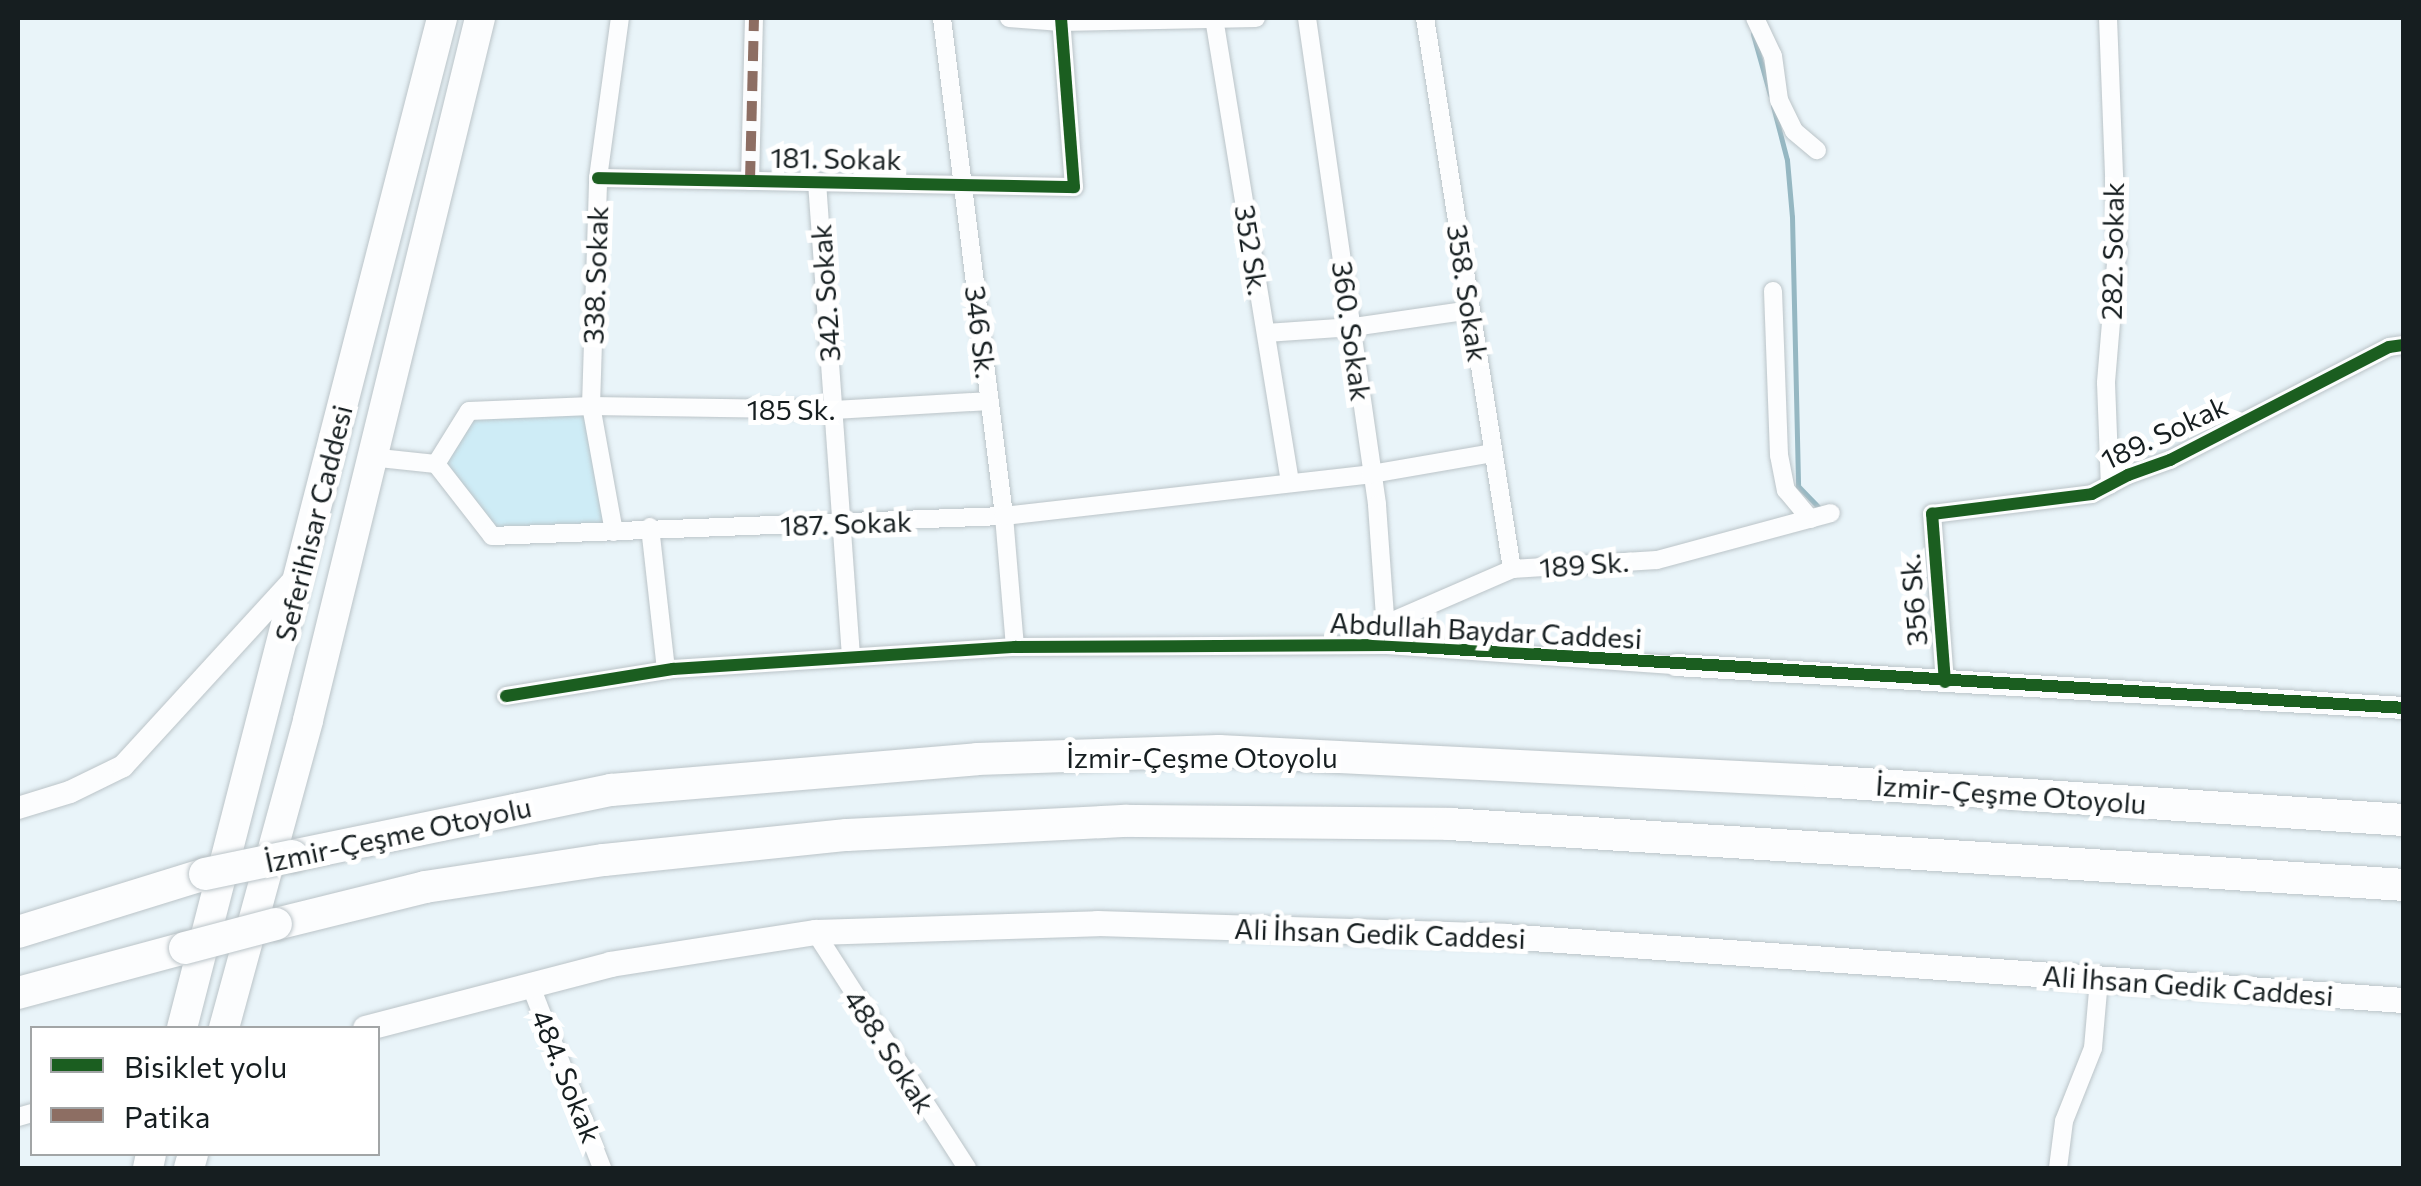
<!DOCTYPE html>
<html>
<head>
<meta charset="utf-8">
<style>
  body { margin:0 }
  #map { position:relative; width:2421px; height:1186px; overflow:hidden; background:#e9f4f9; font-family:Commissioner,sans-serif }
  div>[style] { position:absolute }
  .green>* { inset:0; background:#ceecf6 }
  .stream>* { height:5px; margin:-2.5px; padding:0 2.5px; transform-origin:2.5px; border-radius:2.5px; background:#95b7c2 }
  .roads { filter:drop-shadow(0 0 2px #bbc4c8) drop-shadow(0 0 2px #bbc4c8) }
  .minor>* { height:18px; margin:-9px; padding:0 9px; transform-origin:9px; border-radius:9px; background:#fcfdfe }
  .tertiary>* { height:22px; margin:-11px; padding:0 11px; transform-origin:11px; border-radius:11px; background:#fcfdfe }
  .secondary>* { height:25px; margin:-12.5px; padding:0 12.5px; transform-origin:12.5px; border-radius:12.5px; background:#fcfdfe }
  .trunk>* { height:30px; margin:-15px; padding:0 15px; transform-origin:15px; border-radius:15px; background:#fcfdfe }
  .motorway>* { height:32px; margin:-16px; padding:0 16px; transform-origin:16px; border-radius:16px; background:#fcfdfe }
  .bridges { filter:drop-shadow(0 0 2px #bbc4c8) drop-shadow(0 0 2px #bbc4c8) }
  .motorway-bridge>* { height:32px; margin:-16px; padding:0 16px; transform-origin:16px; border-radius:16px; background:#fcfdfe }
  .quiet>* { height:10px; margin-top:-5px; transform-origin:0; background:repeating-linear-gradient(90deg,#8d6e63 0 20px,transparent 0 30px) }
  .cycleway>* { height:12px; margin:-6px; padding:0 6px; transform-origin:6px; border-radius:6px; background:#1b5e20 }
  span { translate:-50% -50%; white-space:nowrap; text-align:center; line-height:1.15; -webkit-text-stroke:10px #fff; paint-order:stroke }
  .street-label { font-size:28px; color:#161e20 }
  .frame { position:absolute; inset:0; border:20px solid #161e20; pointer-events:none }
  .legend { position:absolute; left:30px; top:1026px; width:350px; height:130px; box-sizing:border-box; background:#fff; border:2px solid #a2a5a6; margin:0; padding:12px 18px; list-style:none; font-size:30px; color:#161e20 }
  .legend li { display:flex; align-items:center; gap:20px; height:50px }
  .legend b { width:50px; border:2px solid #a2a5a6 }
</style>
</head>
<body>
<div id="map">
  <div class="green">
    <div style="clip-path:polygon(591px 406px,614px 532px,492px 536px,436px 464px,469px 411px)"></div>
  </div>
  <div class="stream">
    <div style="left:1753px;top:34px;width:63px;rotate:74.4deg"></div>
    <div style="left:1773px;top:106px;width:56px;rotate:75.5deg"></div>
    <div style="left:1787px;top:160px;width:57px;rotate:85deg"></div>
    <div style="left:1792px;top:217px;width:269px;rotate:88.7deg"></div>
    <div style="left:1798px;top:486px;width:29px;rotate:46deg"></div>
  </div>
  <div class="roads">
    <div class="minor">
      <div style="left:942px;top:18px;width:502px;rotate:82.9deg"></div>
      <div style="left:1004px;top:516px;width:131px;rotate:85.2deg"></div>
      <div style="left:1009px;top:18px;width:52px;rotate:4.4deg"></div>
      <div style="left:1061px;top:22px;width:195px;rotate:-1.2deg"></div>
      <div style="left:1214px;top:18px;width:470px;rotate:80.7deg"></div>
      <div style="left:1307px;top:18px;width:492px;rotate:81.8deg"></div>
      <div style="left:1377px;top:505px;width:140px;rotate:85.9deg"></div>
      <div style="left:1425px;top:18px;width:558px;rotate:81.03deg"></div>
      <div style="left:1755px;top:18px;width:42px;rotate:64.7deg"></div>
      <div style="left:1773px;top:56px;width:44px;rotate:82.2deg"></div>
      <div style="left:1779px;top:100px;width:34px;rotate:64deg"></div>
      <div style="left:1794px;top:131px;width:30px;rotate:40deg"></div>
      <div style="left:2108px;top:18px;width:233px;rotate:87.8deg"></div>
      <div style="left:2117px;top:251px;width:132px;rotate:94.8deg"></div>
      <div style="left:2106px;top:383px;width:102px;rotate:87.8deg"></div>
      <div style="left:598px;top:178px;width:476px;rotate:1.1deg"></div>
      <div style="left:1074px;top:187px;width:169px;rotate:-94.4deg"></div>
      <div style="left:750px;top:181px;width:163px;rotate:-88.6deg"></div>
      <div style="left:817px;top:182px;width:476px;rotate:85.9deg"></div>
      <div style="left:1773px;top:291px;width:164px;rotate:87.9deg"></div>
      <div style="left:1779px;top:455px;width:36px;rotate:79deg"></div>
      <div style="left:1786px;top:490px;width:38px;rotate:50deg"></div>
      <div style="left:1266px;top:333px;width:87px;rotate:-3.9deg"></div>
      <div style="left:1353px;top:327px;width:119px;rotate:-8.2deg"></div>
      <div style="left:370px;top:457px;width:66px;rotate:6.1deg"></div>
      <div style="left:436px;top:464px;width:91px;rotate:52.1deg"></div>
      <div style="left:492px;top:536px;width:512px;rotate:-2.24deg"></div>
      <div style="left:1004px;top:516px;width:369px;rotate:-6.5deg"></div>
      <div style="left:1371px;top:474px;width:124px;rotate:-9.8deg"></div>
      <div style="left:436px;top:464px;width:62px;rotate:-58.1deg"></div>
      <div style="left:469px;top:411px;width:122px;rotate:-2.3deg"></div>
      <div style="left:591px;top:406px;width:243px;rotate:0.9deg"></div>
      <div style="left:834px;top:410px;width:156px;rotate:-3.3deg"></div>
      <div style="left:650px;top:527px;width:144px;rotate:83.6deg"></div>
      <div style="left:614px;top:532px;width:128px;rotate:-100.3deg"></div>
      <div style="left:591px;top:406px;width:228px;rotate:-88.2deg"></div>
      <div style="left:598px;top:178px;width:162px;rotate:-82.2deg"></div>
      <div style="left:1388px;top:623px;width:135px;rotate:-23.5deg"></div>
      <div style="left:1512px;top:569px;width:145px;rotate:-3.6deg"></div>
      <div style="left:1657px;top:560px;width:180px;rotate:-15.1deg"></div>
      <div style="left:1945px;top:682px;width:169px;rotate:-94.4deg"></div>
      <div style="left:1932px;top:514px;width:161px;rotate:-7.1deg"></div>
      <div style="left:2092px;top:494px;width:41px;rotate:-27.8deg"></div>
      <div style="left:2128px;top:475px;width:45px;rotate:-19.7deg"></div>
      <div style="left:2170px;top:460px;width:246px;rotate:-27.3deg"></div>
      <div style="left:2389px;top:347px;width:15px;rotate:-8deg"></div>
      <div style="left:506px;top:696px;width:169px;rotate:-9.2deg"></div>
      <div style="left:673px;top:669px;width:343px;rotate:-3.7deg"></div>
      <div style="left:1015px;top:647px;width:372px;rotate:-0.3deg"></div>
      <div style="left:1387px;top:645px;width:290px;rotate:4deg"></div>
      <div style="left:815px;top:932px;width:281px;rotate:57.2deg"></div>
      <div style="left:530px;top:984px;width:198px;rotate:68.6deg"></div>
      <div style="left:18px;top:1117px;width:15px;rotate:-16deg"></div>
      <div style="left:2058px;top:1168px;width:47px;rotate:-82.7deg"></div>
      <div style="left:2064px;top:1121px;width:79px;rotate:-68.3deg"></div>
      <div style="left:2093px;top:1048px;width:69px;rotate:-85deg"></div>
    </div>
    <div class="tertiary">
      <div style="left:1676px;top:665px;width:729px;rotate:3.38deg"></div>
      <div style="left:18px;top:808px;width:54px;rotate:-17.1deg"></div>
      <div style="left:70px;top:792px;width:59px;rotate:-26.1deg"></div>
      <div style="left:123px;top:766px;width:259px;rotate:-47.5deg"></div>
    </div>
    <div class="secondary">
      <div style="left:365px;top:1028px;width:253px;rotate:-14.6deg"></div>
      <div style="left:610px;top:964px;width:207px;rotate:-8.9deg"></div>
      <div style="left:815px;top:932px;width:282px;rotate:-1.8deg"></div>
      <div style="left:1097px;top:923px;width:407px;rotate:1.8deg"></div>
      <div style="left:1504px;top:936px;width:902px;rotate:4.07deg"></div>
    </div>
    <div class="trunk">
      <div style="left:182px;top:1028px;width:1043px;rotate:-75.56deg"></div>
      <div style="left:224px;top:1028px;width:319px;rotate:-74.7deg"></div>
      <div style="left:308px;top:720px;width:723px;rotate:-76.23deg"></div>
      <div style="left:148px;top:1168px;width:14px;rotate:-78deg"></div>
      <div style="left:189px;top:1168px;width:15px;rotate:-74deg"></div>
    </div>
    <div class="motorway">
      <div style="left:292px;top:856px;width:326px;rotate:-11.7deg"></div>
      <div style="left:611px;top:790px;width:367px;rotate:-4.8deg"></div>
      <div style="left:977px;top:759px;width:242px;rotate:-1.9deg"></div>
      <div style="left:1219px;top:751px;width:602px;rotate:2.86deg"></div>
      <div style="left:1820px;top:781px;width:585px;rotate:3.82deg"></div>
      <div style="left:276px;top:924px;width:154px;rotate:-13.9deg"></div>
      <div style="left:425px;top:887px;width:181px;rotate:-8.6deg"></div>
      <div style="left:604px;top:860px;width:244px;rotate:-5.9deg"></div>
      <div style="left:847px;top:835px;width:280px;rotate:-2.9deg"></div>
      <div style="left:1127px;top:821px;width:322px;rotate:0.5deg"></div>
      <div style="left:1449px;top:824px;width:957px;rotate:3.65deg"></div>
      <div style="left:18px;top:932px;width:196px;rotate:-17.2deg"></div>
      <div style="left:18px;top:993px;width:173px;rotate:-15.1deg"></div>
    </div>
  </div>
  <div class="bridges">
    <div class="motorway-bridge">
      <div style="left:205px;top:874px;width:89px;rotate:-11.7deg"></div>
      <div style="left:185px;top:948px;width:94px;rotate:-14.8deg"></div>
    </div>
  </div>
  <div class="quiet">
    <div style="left:750px;top:181px;width:163px;rotate:-88.6deg"></div>
  </div>
  <div class="cycleway">
    <div style="left:598px;top:178px;width:476px;rotate:1.1deg"></div>
    <div style="left:1074px;top:187px;width:169px;rotate:-94.4deg"></div>
    <div style="left:1945px;top:682px;width:169px;rotate:-94.4deg"></div>
    <div style="left:1932px;top:514px;width:161px;rotate:-7.1deg"></div>
    <div style="left:2092px;top:494px;width:41px;rotate:-27.8deg"></div>
    <div style="left:2128px;top:475px;width:45px;rotate:-19.7deg"></div>
    <div style="left:2170px;top:460px;width:246px;rotate:-27.3deg"></div>
    <div style="left:2389px;top:347px;width:15px;rotate:-8deg"></div>
    <div style="left:506px;top:696px;width:169px;rotate:-9.2deg"></div>
    <div style="left:673px;top:669px;width:343px;rotate:-3.7deg"></div>
    <div style="left:1015px;top:647px;width:372px;rotate:-0.3deg"></div>
    <div style="left:1387px;top:645px;width:1019px;rotate:3.54deg"></div>
  </div>
  <div class="street-label">
    <span style="left:836px;top:158px;rotate:1deg">181. Sokak</span>
    <span style="left:1252px;top:250px;rotate:81deg">352 Sk.</span>
    <span style="left:2112px;top:251px;rotate:-89deg">282. Sokak</span>
    <span style="left:595px;top:275px;rotate:-88deg">338. Sokak</span>
    <span style="left:825px;top:293px;rotate:-94deg">342. Sokak</span>
    <span style="left:1468px;top:293px;rotate:81deg">358. Sokak</span>
    <span style="left:1352px;top:331px;rotate:82deg">360. Sokak</span>
    <span style="left:981px;top:332px;rotate:83deg">346 Sk.</span>
    <span style="left:791px;top:409px">185 Sk.</span>
    <span style="left:2164px;top:432px;rotate:-25deg">189. Sokak</span>
    <span style="left:313px;top:523px;rotate:-76deg">Seferihisar Caddesi</span>
    <span style="left:846px;top:523px;rotate:-2deg">187. Sokak</span>
    <span style="left:1584px;top:564px;rotate:-4deg">189 Sk.</span>
    <span style="left:1913px;top:600px;rotate:-95deg">356 Sk.</span>
    <span style="left:1486px;top:630px;rotate:3deg">Abdullah Baydar Caddesi</span>
    <span style="left:1202px;top:757px">İzmir-Çeşme Otoyolu</span>
    <span style="left:2011px;top:794px;rotate:4deg">İzmir-Çeşme Otoyolu</span>
    <span style="left:398px;top:834px;rotate:-12deg">İzmir-Çeşme Otoyolu</span>
    <span style="left:1380px;top:933px;rotate:2deg">Ali İhsan Gedik Caddesi</span>
    <span style="left:2188px;top:985px;rotate:4deg">Ali İhsan Gedik Caddesi</span>
    <span style="left:890px;top:1051px;rotate:57deg">488. Sokak</span>
    <span style="left:567px;top:1076px;rotate:68deg">484. Sokak</span>
  </div>
  <div class="frame"></div>
  <ul class="legend">
  <li><b style="height:12px;background:#1b5e20"></b>Bisiklet yolu</li>
  <li><b style="height:12px;background:#8d6e63"></b>Patika</li>
  </ul>
</div>
</body>
</html>
